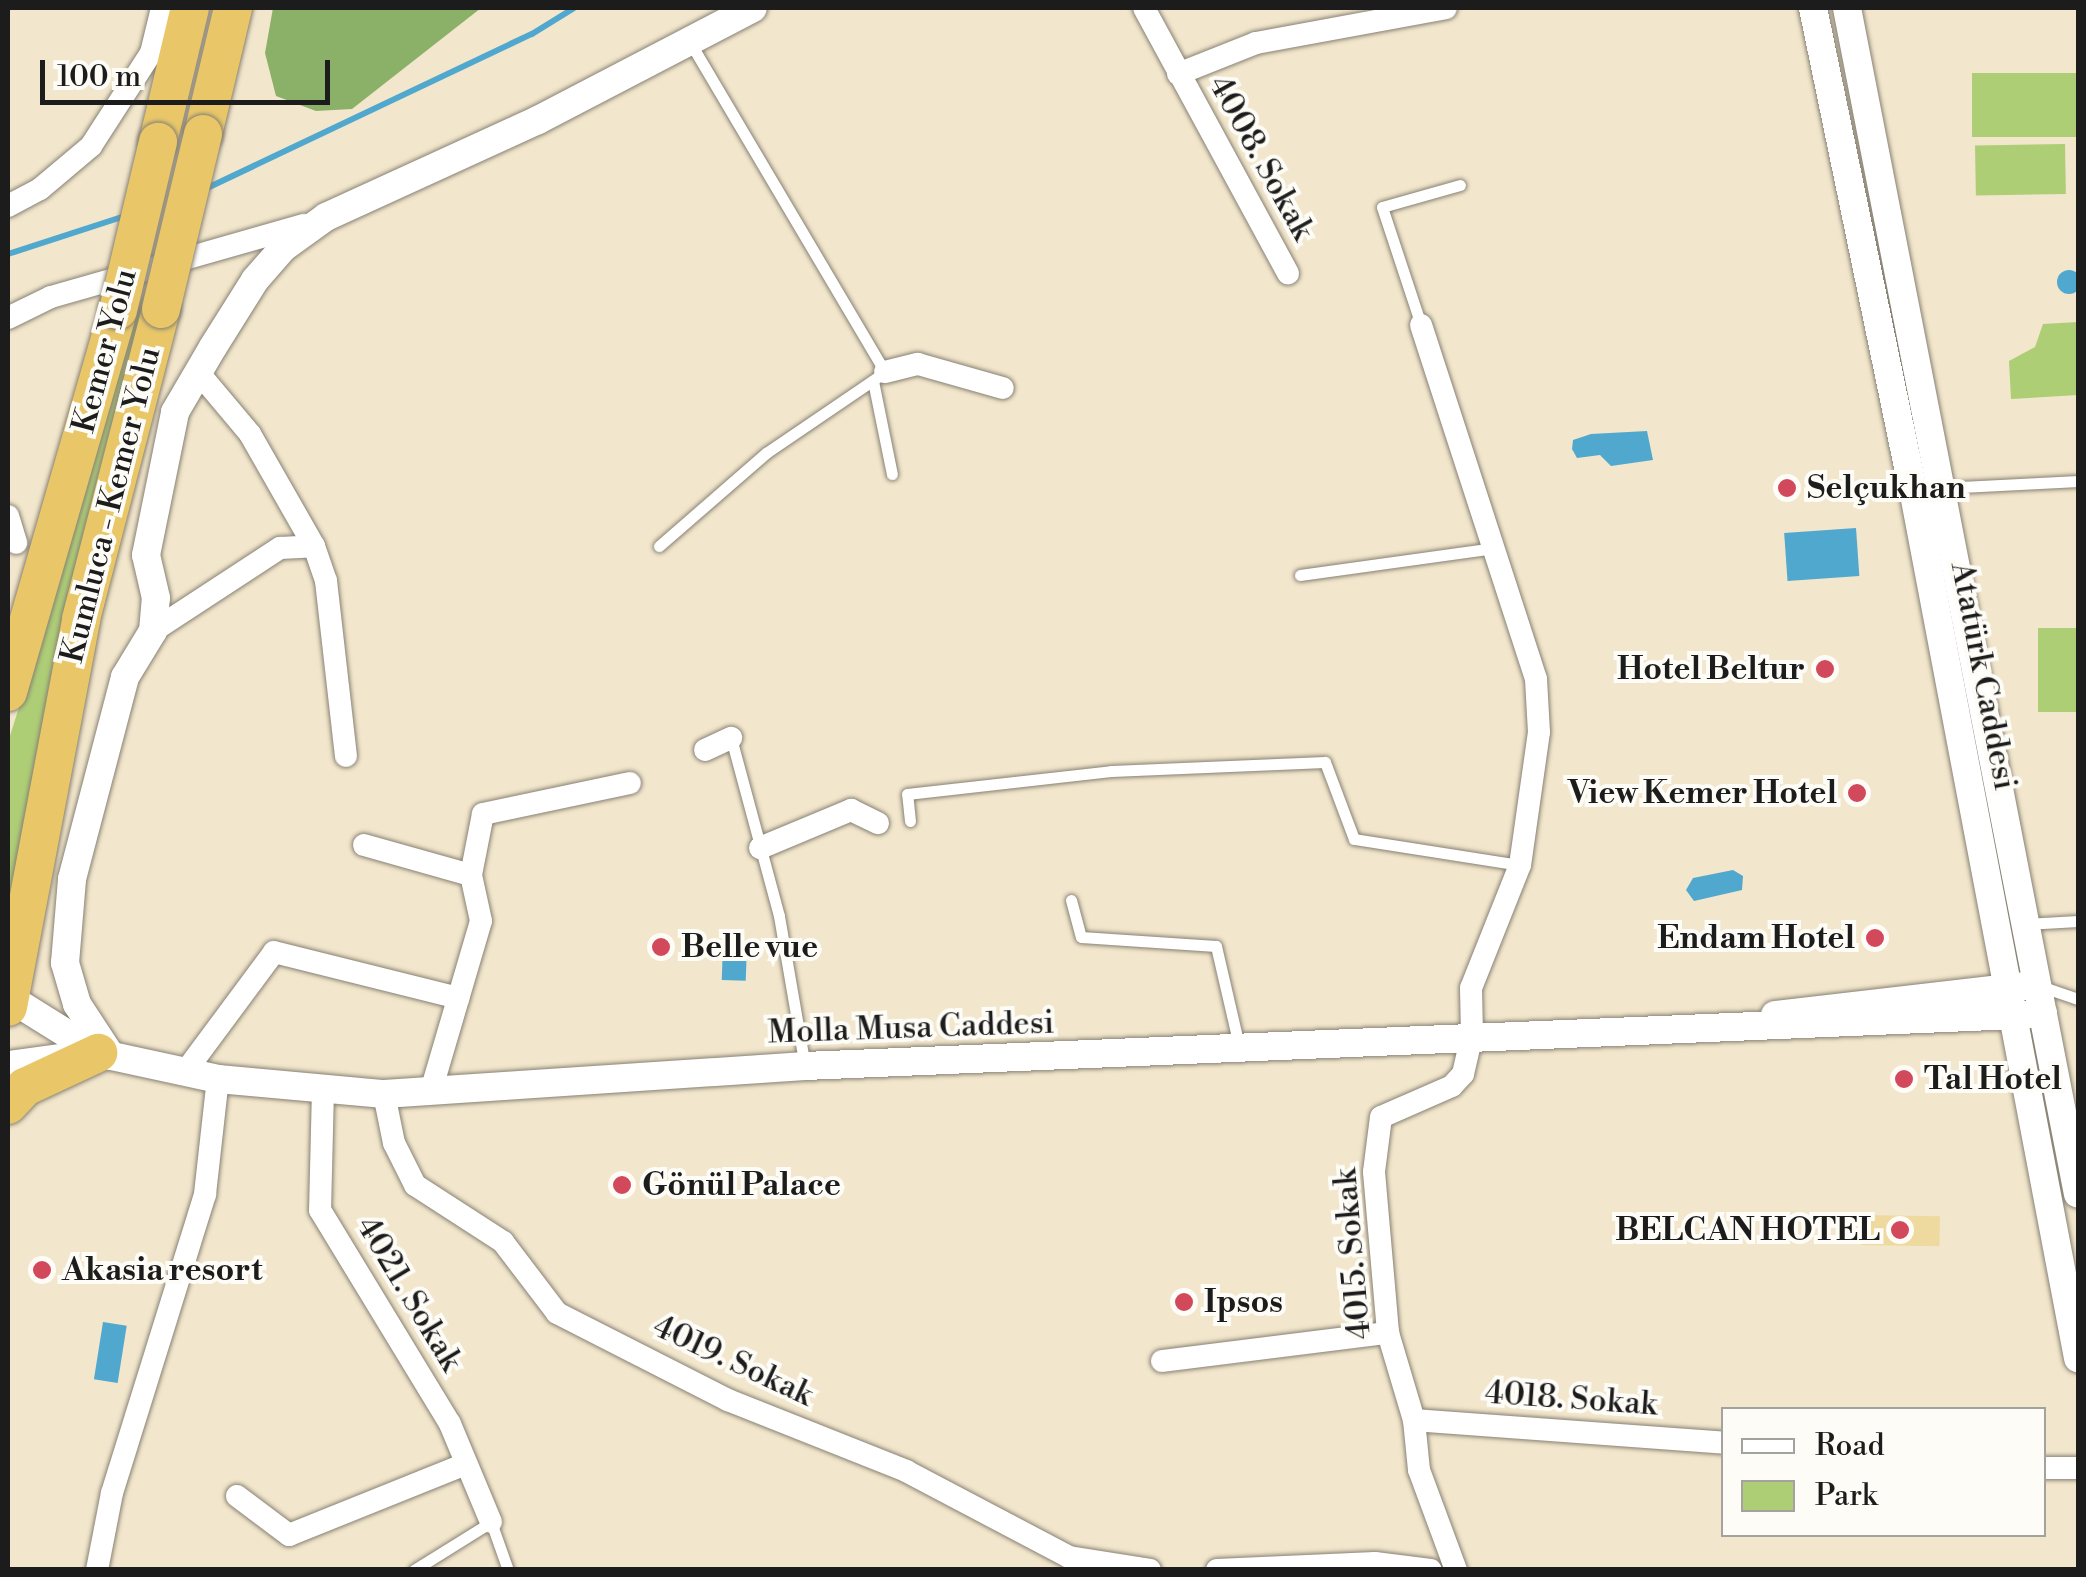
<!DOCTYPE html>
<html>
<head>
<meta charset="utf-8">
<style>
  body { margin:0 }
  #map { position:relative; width:2086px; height:1577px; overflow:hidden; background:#f2e6cc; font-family:"Libre Bodoni",serif }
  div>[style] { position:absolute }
  .green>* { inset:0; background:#aece76; transform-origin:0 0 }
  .forest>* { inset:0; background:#8ab167 }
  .sand>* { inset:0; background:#eeda9e; transform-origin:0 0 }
  .water>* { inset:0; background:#51a8ce; transform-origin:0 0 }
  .round { border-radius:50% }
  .stream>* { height:6px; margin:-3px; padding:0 3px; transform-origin:3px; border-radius:3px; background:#51a8ce }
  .roads { filter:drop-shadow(0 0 2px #878174) drop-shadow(0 0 2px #878174) }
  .service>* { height:11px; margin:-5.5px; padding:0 5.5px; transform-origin:5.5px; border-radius:5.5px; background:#fff }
  .minor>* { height:22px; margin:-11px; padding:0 11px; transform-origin:11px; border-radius:11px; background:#fff }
  .tertiary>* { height:28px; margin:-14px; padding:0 14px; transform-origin:14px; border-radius:14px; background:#fff }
  .trunk>* { height:38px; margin:-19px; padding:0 19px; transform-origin:19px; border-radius:19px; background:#e9c769 }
  .bridges { filter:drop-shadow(0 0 2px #878174) drop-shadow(0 0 2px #878174) }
  .trunk-bridge>* { height:38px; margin:-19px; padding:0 19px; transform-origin:19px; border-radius:19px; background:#e9c769 }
  .dots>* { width:28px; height:28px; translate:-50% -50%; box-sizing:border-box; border:5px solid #fdfcf7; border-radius:50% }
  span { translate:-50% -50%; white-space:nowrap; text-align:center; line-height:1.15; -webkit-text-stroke:8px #fdfcf7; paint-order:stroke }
  .street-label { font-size:32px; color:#1c1c1c }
  .poi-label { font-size:32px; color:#1c1c1c; font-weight:700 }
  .left { translate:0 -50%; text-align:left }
  .right { translate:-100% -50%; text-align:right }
  .frame { position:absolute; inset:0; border:10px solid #1c1c1c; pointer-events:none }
  .legend { position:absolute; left:1721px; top:1407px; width:325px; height:130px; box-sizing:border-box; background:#fdfcf7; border:2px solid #a3a29f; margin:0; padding:12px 18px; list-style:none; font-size:30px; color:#1c1c1c }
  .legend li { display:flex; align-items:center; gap:20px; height:50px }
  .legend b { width:50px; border:2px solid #a3a29f }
  .scale { position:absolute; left:40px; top:60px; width:290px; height:45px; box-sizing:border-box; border:5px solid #1c1c1c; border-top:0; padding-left:12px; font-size:30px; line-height:35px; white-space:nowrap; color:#1c1c1c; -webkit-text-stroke:8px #fdfcf7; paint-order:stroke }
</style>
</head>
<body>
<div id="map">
  <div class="green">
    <div style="left:2078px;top:73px;width:64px;height:106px;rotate:90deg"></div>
    <div style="left:2065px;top:144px;width:50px;height:90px;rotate:89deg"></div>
    <div style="clip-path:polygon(146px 309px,8px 930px,8px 742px,49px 613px,127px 311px)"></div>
    <div style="clip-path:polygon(2078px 322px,2078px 395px,2011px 399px,2009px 361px,2035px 347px,2043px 324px)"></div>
    <div style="left:2078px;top:628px;width:84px;height:40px;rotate:90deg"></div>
  </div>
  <div class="forest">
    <div style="clip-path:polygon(273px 8px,481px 8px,352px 109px,316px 111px,276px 96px,265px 53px)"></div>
  </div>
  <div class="sand">
    <div style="left:1862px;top:1215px;width:78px;height:30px;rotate:1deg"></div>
  </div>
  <div class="water">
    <div class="round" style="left:2057px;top:270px;width:24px;height:24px"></div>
    <div style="clip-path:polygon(1647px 431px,1653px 460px,1611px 466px,1600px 455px,1577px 458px,1572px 449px,1573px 440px,1591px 434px)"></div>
    <div style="left:1856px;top:528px;width:48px;height:72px;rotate:86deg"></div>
    <div style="clip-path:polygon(1733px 870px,1743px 876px,1742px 890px,1694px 901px,1686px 890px,1693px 878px)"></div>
    <div style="left:723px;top:944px;width:24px;height:36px;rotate:2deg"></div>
    <div style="left:103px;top:1322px;width:24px;height:58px;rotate:9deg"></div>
  </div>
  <div class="stream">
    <div style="left:203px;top:190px;width:364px;rotate:-25.4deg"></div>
    <div style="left:532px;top:34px;width:49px;rotate:-31.8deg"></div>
    <div style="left:8px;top:254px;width:123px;rotate:-18deg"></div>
  </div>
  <div class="roads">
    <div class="service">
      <div style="left:1421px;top:325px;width:124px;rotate:-108.3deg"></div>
      <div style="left:1382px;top:207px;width:81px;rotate:-15.8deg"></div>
      <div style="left:873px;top:381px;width:95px;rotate:78.5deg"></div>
      <div style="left:1942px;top:488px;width:136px;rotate:-2.9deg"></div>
      <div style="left:659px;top:546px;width:142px;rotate:-41deg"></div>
      <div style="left:766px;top:453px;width:144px;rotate:-34.2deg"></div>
      <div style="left:885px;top:372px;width:385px;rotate:-120.6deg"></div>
      <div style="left:1300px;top:575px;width:196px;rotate:-7.9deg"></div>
      <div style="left:731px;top:738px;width:184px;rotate:74.9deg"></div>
      <div style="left:779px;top:916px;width:152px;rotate:80.2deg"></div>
      <div style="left:910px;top:821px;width:27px;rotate:-96deg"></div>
      <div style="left:907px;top:794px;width:205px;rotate:-6.4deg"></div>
      <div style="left:1111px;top:771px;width:214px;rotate:-2.4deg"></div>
      <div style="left:1325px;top:762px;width:82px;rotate:69.4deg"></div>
      <div style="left:1354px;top:839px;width:168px;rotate:8.9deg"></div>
      <div style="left:1071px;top:900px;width:38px;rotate:75deg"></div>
      <div style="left:1081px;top:937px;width:135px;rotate:3.8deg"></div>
      <div style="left:1216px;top:946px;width:103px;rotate:77deg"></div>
      <div style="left:2025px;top:924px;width:53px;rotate:-3.2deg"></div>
      <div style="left:2040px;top:986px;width:40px;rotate:18.9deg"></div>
      <div style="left:491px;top:1522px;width:51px;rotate:70.5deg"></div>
      <div style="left:414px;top:1570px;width:91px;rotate:-31.9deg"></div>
    </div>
    <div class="minor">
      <div style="left:1144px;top:8px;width:302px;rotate:61.5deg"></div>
      <div style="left:1178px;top:74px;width:84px;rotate:-21.7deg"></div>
      <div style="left:1256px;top:43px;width:193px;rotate:-10.4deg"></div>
      <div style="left:8px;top:206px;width:36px;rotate:-28deg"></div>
      <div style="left:40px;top:189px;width:67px;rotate:-40.1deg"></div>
      <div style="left:91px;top:146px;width:111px;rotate:-57.2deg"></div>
      <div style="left:151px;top:53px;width:46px;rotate:-76.3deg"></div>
      <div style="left:8px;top:318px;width:48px;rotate:-26deg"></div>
      <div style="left:51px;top:297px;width:263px;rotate:-15.9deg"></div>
      <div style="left:1421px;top:325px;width:372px;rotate:72deg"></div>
      <div style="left:1536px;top:679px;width:53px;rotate:86.8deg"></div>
      <div style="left:1539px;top:732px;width:134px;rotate:98.1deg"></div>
      <div style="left:1520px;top:865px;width:132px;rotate:111.7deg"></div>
      <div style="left:1471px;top:988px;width:47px;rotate:88.8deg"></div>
      <div style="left:1472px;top:1035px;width:40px;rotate:103deg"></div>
      <div style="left:1463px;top:1074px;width:16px;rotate:133deg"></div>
      <div style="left:1452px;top:1086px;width:77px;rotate:156.4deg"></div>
      <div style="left:1381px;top:1117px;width:55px;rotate:97.3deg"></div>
      <div style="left:1374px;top:1172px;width:162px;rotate:85deg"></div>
      <div style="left:1388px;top:1333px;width:91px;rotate:73.4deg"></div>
      <div style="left:1414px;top:1420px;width:50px;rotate:84.3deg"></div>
      <div style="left:1419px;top:1470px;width:107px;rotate:69.7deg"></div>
      <div style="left:198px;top:372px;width:81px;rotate:50deg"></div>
      <div style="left:250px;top:434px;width:129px;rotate:60.3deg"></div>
      <div style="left:885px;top:372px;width:34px;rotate:-14deg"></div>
      <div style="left:918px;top:364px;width:88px;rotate:15.8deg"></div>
      <div style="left:8px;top:516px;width:28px;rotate:73deg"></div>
      <div style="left:153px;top:631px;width:152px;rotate:-33.2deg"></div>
      <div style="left:280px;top:548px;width:34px;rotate:-3deg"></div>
      <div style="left:314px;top:546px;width:37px;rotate:71deg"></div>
      <div style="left:326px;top:581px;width:176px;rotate:83.5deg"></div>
      <div style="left:705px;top:750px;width:29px;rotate:-25deg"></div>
      <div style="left:364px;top:845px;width:111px;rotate:15.7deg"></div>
      <div style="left:471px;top:875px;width:47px;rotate:77.7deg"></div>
      <div style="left:481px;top:921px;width:177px;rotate:106.4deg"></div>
      <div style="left:760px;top:848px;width:99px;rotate:-22.7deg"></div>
      <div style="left:851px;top:810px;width:30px;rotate:26deg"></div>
      <div style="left:471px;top:875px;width:62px;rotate:-78.9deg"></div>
      <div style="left:483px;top:814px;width:150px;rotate:-11.9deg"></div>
      <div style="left:185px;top:1072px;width:149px;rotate:-53.4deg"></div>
      <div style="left:274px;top:952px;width:190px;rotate:14deg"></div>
      <div style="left:323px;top:1089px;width:121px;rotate:91.4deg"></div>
      <div style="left:320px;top:1210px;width:250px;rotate:58.7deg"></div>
      <div style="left:450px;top:1424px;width:106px;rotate:67.3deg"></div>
      <div style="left:384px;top:1094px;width:50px;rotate:78.5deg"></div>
      <div style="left:394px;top:1143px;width:47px;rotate:63.4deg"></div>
      <div style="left:415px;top:1185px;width:105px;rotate:32.9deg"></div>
      <div style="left:503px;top:1242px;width:89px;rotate:52.7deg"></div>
      <div style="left:557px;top:1313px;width:192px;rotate:27deg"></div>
      <div style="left:728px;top:1400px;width:192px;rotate:21.7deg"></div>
      <div style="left:906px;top:1471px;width:184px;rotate:27.8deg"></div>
      <div style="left:1069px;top:1557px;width:82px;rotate:9.1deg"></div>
      <div style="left:1162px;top:1361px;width:228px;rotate:-7.1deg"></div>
      <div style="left:1414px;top:1420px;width:311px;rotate:4.2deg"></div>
      <div style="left:2044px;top:1468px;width:34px"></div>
      <div style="left:237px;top:1496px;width:65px;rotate:36.9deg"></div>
      <div style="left:289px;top:1535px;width:191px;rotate:-21.9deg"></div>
      <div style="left:97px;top:1570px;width:78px;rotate:-79deg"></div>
      <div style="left:112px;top:1493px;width:313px;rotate:-72.7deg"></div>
      <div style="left:205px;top:1194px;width:116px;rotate:-83.6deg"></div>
      <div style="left:1217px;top:1570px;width:158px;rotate:-2.5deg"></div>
      <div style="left:1375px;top:1563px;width:56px;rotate:7.1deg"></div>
    </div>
    <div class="tertiary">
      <div style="left:1813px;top:8px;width:491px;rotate:78.3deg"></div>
      <div style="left:1913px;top:489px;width:885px;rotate:79.25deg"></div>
      <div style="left:1847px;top:8px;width:1208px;rotate:78.98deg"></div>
      <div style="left:8px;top:997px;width:106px;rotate:31.9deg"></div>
      <div style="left:98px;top:1053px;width:123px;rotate:12.2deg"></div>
      <div style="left:218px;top:1079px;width:167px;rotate:5.2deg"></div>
      <div style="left:384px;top:1094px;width:422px;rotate:-3.8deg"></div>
      <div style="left:805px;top:1066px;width:1239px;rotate:-2.41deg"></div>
      <div style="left:1775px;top:1015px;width:252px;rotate:-6.6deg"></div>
      <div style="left:111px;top:1056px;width:62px;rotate:-123.2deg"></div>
      <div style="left:77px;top:1004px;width:43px;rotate:-106.3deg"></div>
      <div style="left:65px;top:963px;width:84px;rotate:-85.2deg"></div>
      <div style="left:72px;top:879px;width:209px;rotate:-75.3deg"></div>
      <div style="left:125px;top:677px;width:54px;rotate:-58.7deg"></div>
      <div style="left:153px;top:631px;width:33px;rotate:-85deg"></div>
      <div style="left:156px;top:598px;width:44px;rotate:-103.1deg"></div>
      <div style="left:146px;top:555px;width:146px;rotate:-78.5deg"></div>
      <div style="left:175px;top:412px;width:75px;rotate:-59.7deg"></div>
      <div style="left:213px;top:347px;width:79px;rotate:-57.9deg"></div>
      <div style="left:255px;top:280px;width:43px;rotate:-48.8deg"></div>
      <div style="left:283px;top:248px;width:53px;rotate:-35.8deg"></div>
      <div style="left:326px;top:217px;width:233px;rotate:-24.6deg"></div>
      <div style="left:538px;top:120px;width:242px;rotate:-27.5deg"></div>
      <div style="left:8px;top:1065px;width:68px;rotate:-7.7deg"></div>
    </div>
    <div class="trunk">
      <div style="left:203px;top:134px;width:130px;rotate:-76.6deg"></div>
      <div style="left:158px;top:142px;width:138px;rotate:-76.6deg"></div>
      <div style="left:8px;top:692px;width:398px;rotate:-73.9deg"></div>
      <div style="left:8px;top:1007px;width:395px;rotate:-79.3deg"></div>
      <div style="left:81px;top:619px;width:320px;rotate:-75.5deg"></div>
      <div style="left:8px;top:1105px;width:25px;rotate:-47deg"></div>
      <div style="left:25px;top:1087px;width:81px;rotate:-25deg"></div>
    </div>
  </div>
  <div class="bridges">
    <div class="trunk-bridge">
      <div style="left:161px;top:309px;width:180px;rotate:-76.5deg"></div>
      <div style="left:118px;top:310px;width:173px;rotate:-76.6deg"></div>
    </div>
  </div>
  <div class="dots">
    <div style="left:1787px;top:488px;background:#d1495b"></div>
    <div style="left:1825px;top:669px;background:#d1495b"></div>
    <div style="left:1857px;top:793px;background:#d1495b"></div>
    <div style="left:1875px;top:938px;background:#d1495b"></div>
    <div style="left:661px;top:947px;background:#d1495b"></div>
    <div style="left:1904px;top:1079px;background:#d1495b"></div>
    <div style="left:622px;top:1185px;background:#d1495b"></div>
    <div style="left:1900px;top:1230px;background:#d1495b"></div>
    <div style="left:42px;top:1270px;background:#d1495b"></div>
    <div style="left:1184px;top:1302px;background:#d1495b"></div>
  </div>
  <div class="street-label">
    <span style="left:1261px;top:158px;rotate:61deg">4008. Sokak</span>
    <span style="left:105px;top:351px;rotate:-75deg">Kemer Yolu</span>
    <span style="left:111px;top:505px;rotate:-76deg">Kumluca - Kemer Yolu</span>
    <span style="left:1983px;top:676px;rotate:79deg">Atatürk Caddesi</span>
    <span style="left:911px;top:1028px;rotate:-2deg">Molla Musa Caddesi</span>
    <span style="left:1353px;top:1254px;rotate:-95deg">4015. Sokak</span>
    <span style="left:409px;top:1294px;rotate:59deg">4021. Sokak</span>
    <span style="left:733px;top:1361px;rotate:25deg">4019. Sokak</span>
    <span style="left:1571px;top:1399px;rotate:4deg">4018. Sokak</span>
  </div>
  <div class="poi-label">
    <span class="left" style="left:1807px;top:488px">Selçukhan</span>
    <span class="right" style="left:1805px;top:669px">Hotel Beltur</span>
    <span class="right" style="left:1837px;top:793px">View Kemer Hotel</span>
    <span class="right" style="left:1855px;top:938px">Endam Hotel</span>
    <span class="left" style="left:681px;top:947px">Belle vue</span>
    <span class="left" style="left:1924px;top:1079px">Tal Hotel</span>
    <span class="left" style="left:642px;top:1185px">Gönül Palace</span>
    <span class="right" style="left:1880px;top:1230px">BELCAN HOTEL</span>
    <span class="left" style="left:62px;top:1270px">Akasia resort</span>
    <span class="left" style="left:1204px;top:1302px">Ipsos</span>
  </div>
  <div class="frame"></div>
  <ul class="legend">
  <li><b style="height:12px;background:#fff"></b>Road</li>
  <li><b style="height:28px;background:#aece76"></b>Park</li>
  </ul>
  <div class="scale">100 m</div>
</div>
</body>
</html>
